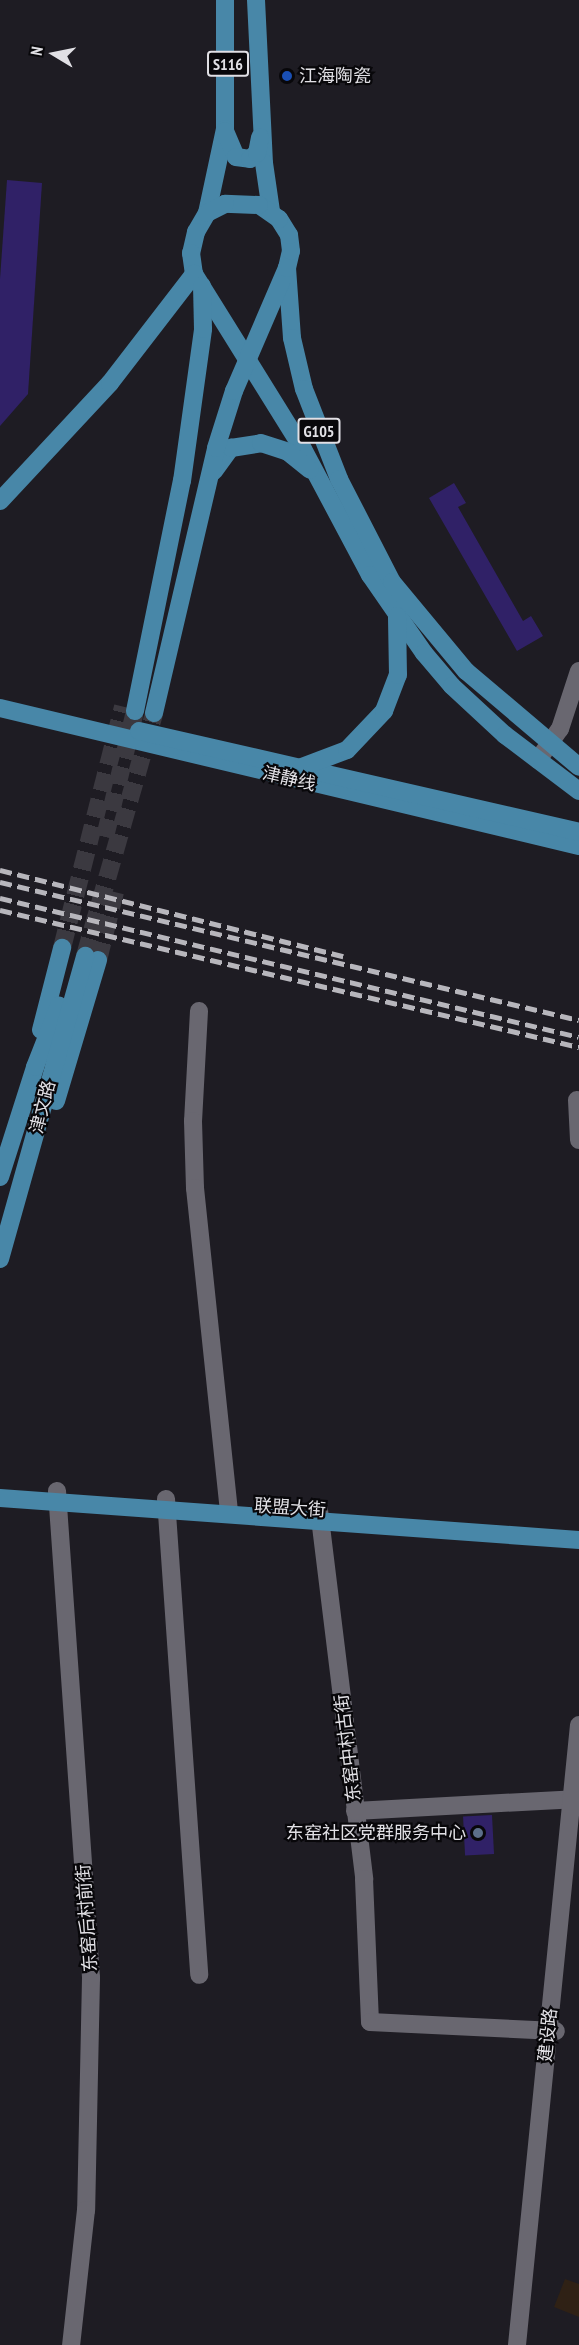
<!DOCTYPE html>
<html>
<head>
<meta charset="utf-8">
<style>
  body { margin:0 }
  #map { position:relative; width:579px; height:2345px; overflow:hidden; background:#1e1c23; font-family:"PT Sans Narrow","Noto Sans SC",sans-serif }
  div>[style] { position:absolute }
  .education>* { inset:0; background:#2f2115 }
  .building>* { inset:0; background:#302167; transform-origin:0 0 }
  .major-tunnel>* { height:18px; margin-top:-9px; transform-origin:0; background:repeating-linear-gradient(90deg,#3b3940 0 18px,transparent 0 27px) }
  .minor>* { height:18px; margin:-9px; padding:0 9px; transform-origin:9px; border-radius:9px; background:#696770 }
  .major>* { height:18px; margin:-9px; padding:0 9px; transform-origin:9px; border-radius:9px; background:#4887a8 }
  .rail>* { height:4.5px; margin-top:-2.25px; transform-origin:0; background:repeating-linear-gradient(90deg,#b7b6bc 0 12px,transparent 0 18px) }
  .dots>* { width:16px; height:16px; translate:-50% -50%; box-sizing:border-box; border:3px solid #08070a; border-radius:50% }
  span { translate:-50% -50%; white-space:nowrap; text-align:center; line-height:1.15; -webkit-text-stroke:4.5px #08070a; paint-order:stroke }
  .shield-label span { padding:2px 4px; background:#08070a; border:2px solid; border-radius:4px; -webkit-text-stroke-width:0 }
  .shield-label { font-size:16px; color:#e1e0e5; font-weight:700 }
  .poi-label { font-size:18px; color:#e1e0e5 }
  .left { translate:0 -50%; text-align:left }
  .right { translate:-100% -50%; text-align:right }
  .street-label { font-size:18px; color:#e1e0e5 }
  .north { position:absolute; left:24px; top:24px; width:60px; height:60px; -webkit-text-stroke:4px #08070a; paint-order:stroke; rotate:280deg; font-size:16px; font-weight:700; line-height:24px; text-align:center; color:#e1e0e5 }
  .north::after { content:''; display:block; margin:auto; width:21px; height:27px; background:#e1e0e5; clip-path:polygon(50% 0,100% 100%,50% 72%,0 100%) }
</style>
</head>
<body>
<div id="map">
  <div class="education">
    <div style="clip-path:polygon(565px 2279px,579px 2284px,579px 2317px,554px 2307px)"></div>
  </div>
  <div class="building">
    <div style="clip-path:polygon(7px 180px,42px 183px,28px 394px,0 426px,0 279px)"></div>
    <div style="clip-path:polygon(454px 483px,466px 503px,458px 507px,523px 621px,531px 616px,543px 636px,517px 651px,429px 498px)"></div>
    <div style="left:492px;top:1815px;width:39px;height:29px;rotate:87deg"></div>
  </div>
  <div class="major-tunnel">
    <div style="left:105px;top:837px;width:130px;rotate:-76.6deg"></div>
    <div style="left:62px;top:948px;width:249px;rotate:-75.8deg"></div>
    <div style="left:85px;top:956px;width:253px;rotate:-74.1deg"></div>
    <div style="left:98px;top:960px;width:70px;rotate:-76deg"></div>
  </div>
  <div class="minor">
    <div style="left:538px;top:760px;width:38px;rotate:-55deg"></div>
    <div style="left:560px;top:729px;width:61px;rotate:-71.9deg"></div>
    <div style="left:199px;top:1011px;width:110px;rotate:93.1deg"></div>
    <div style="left:193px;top:1121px;width:67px;rotate:88.3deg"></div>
    <div style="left:195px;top:1188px;width:326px;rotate:84deg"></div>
    <div style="left:577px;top:1100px;width:40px;rotate:87.1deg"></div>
    <div style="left:57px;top:1491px;width:488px;rotate:86deg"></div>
    <div style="left:91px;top:1978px;width:232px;rotate:91.2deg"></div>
    <div style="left:86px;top:2210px;width:136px;rotate:96.3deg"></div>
    <div style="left:166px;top:1499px;width:477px;rotate:86deg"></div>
    <div style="left:319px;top:1510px;width:372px;rotate:83deg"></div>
    <div style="left:364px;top:1879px;width:143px;rotate:87.6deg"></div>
    <div style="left:370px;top:2022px;width:186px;rotate:2.8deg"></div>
    <div style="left:355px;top:1811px;width:224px;rotate:-3.1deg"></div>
    <div style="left:517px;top:2345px;width:623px;rotate:-84.29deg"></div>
  </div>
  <div class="major">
    <div style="left:225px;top:0;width:129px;rotate:90deg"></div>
    <div style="left:225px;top:129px;width:86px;rotate:102.1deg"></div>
    <div style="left:207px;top:213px;width:22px;rotate:120deg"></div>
    <div style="left:196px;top:232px;width:22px;rotate:103deg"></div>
    <div style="left:191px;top:253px;width:21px;rotate:82deg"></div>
    <div style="left:194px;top:274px;width:206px;rotate:58.1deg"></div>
    <div style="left:303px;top:449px;width:143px;rotate:62deg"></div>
    <div style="left:370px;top:575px;width:95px;rotate:55.3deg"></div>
    <div style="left:424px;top:653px;width:43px;rotate:49.7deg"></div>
    <div style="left:452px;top:686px;width:72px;rotate:42.8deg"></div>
    <div style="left:505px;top:735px;width:93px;rotate:37.1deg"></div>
    <div style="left:256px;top:0;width:163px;rotate:87.2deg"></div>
    <div style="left:264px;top:163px;width:49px;rotate:81.7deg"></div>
    <div style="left:225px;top:131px;width:28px;rotate:67deg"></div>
    <div style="left:236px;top:157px;width:14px;rotate:8deg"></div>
    <div style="left:250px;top:159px;width:9px;rotate:-41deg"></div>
    <div style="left:257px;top:153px;width:16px;rotate:-79deg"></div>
    <div style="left:287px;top:268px;width:70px;rotate:85.9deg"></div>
    <div style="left:292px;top:338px;width:52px;rotate:76.8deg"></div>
    <div style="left:304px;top:389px;width:97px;rotate:68.7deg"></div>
    <div style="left:339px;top:479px;width:116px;rotate:62.8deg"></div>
    <div style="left:392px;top:582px;width:116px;rotate:50.3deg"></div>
    <div style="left:466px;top:671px;width:148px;rotate:40.3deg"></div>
    <div style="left:214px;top:471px;width:29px;rotate:-54deg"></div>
    <div style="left:231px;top:448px;width:30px;rotate:-9deg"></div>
    <div style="left:261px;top:443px;width:28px;rotate:18deg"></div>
    <div style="left:288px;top:452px;width:28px;rotate:39deg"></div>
    <div style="left:0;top:501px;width:161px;rotate:-47deg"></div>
    <div style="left:110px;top:383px;width:138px;rotate:-52.4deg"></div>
    <div style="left:0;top:708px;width:595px;rotate:13.41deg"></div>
    <div style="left:135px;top:711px;width:235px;rotate:-78.5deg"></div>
    <div style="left:182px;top:481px;width:153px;rotate:-82.1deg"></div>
    <div style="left:203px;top:329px;width:43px;rotate:-91.3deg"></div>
    <div style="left:154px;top:713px;width:272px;rotate:-76.8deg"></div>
    <div style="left:216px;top:448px;width:60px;rotate:-72.5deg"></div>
    <div style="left:234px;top:391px;width:134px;rotate:-66.7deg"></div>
    <div style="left:287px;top:268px;width:17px;rotate:-77deg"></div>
    <div style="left:291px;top:251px;width:16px;rotate:-97deg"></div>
    <div style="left:289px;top:235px;width:19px;rotate:-122deg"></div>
    <div style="left:279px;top:219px;width:24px;rotate:-145deg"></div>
    <div style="left:259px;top:205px;width:34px;rotate:-178deg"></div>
    <div style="left:225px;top:204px;width:20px;rotate:153deg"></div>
    <div style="left:139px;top:731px;width:451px;rotate:12.9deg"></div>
    <div style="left:302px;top:767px;width:48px;rotate:-20.7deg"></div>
    <div style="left:347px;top:750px;width:54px;rotate:-46.5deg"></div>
    <div style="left:384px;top:711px;width:39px;rotate:-69deg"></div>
    <div style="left:398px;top:675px;width:59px;rotate:-91deg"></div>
    <div style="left:41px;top:1030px;width:85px;rotate:-75.6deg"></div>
    <div style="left:56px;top:1101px;width:147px;rotate:-73.4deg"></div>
    <div style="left:0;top:1177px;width:115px;rotate:-72.3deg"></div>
    <div style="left:35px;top:1067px;width:66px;rotate:-68.5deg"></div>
    <div style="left:0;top:1259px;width:315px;rotate:-74.3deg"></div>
    <div style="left:0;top:1498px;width:581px;rotate:4.15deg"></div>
  </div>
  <div class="rail">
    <div style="left:0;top:870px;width:354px;rotate:14.1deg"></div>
    <div style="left:0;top:882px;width:595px;rotate:13.41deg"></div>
    <div style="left:0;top:898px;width:595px;rotate:13.5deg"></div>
    <div style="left:0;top:910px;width:595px;rotate:13.31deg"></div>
  </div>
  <div class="dots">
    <div style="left:287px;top:76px;background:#1a4fb4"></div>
    <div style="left:478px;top:1833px;background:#5c6f8a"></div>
  </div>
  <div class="shield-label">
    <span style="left:228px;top:64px">S116</span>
    <span style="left:319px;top:431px">G105</span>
  </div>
  <div class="poi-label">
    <span class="left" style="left:299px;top:76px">江海陶瓷</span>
    <span class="right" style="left:466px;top:1833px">东窑社区党群服务中心</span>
  </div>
  <div class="street-label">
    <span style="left:289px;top:779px;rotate:13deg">津静线</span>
    <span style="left:43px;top:1107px;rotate:-76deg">津文路</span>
    <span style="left:290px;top:1508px;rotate:4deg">联盟大街</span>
    <span style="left:348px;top:1748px;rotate:-97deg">东窑中村古街</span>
    <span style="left:87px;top:1918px;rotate:-94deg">东窑后村前街</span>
    <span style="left:548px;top:2035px;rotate:-84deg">建设路</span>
  </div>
  <div class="north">N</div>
</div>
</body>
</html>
